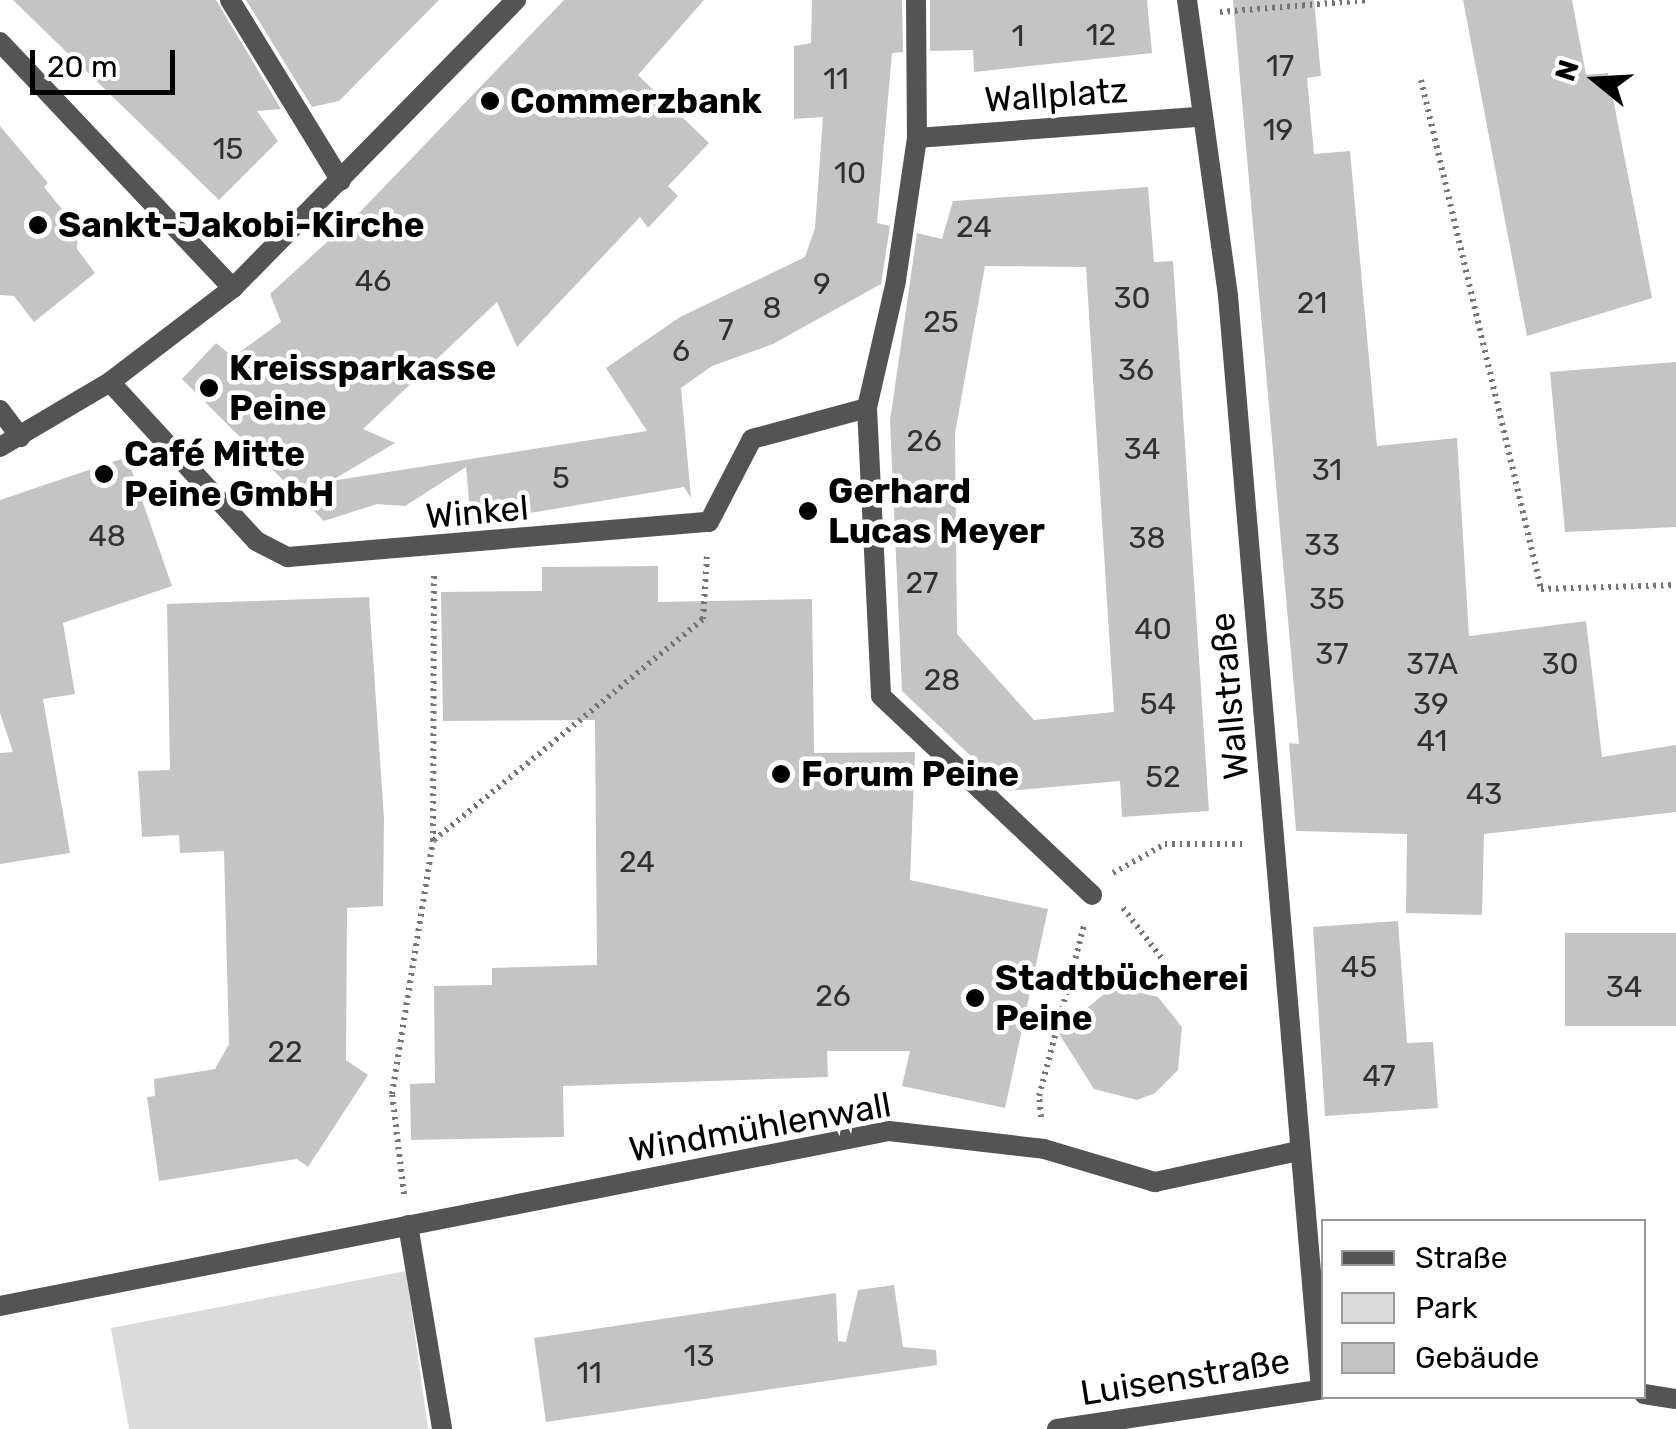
<!DOCTYPE html>
<html>
<head>
<meta charset="utf-8">
<style>
  body { margin:0 }
  #map { position:relative; width:1676px; height:1429px; overflow:hidden; background:#fff; font-family:Rubik,sans-serif }
  div>[style] { position:absolute }
  .green>* { inset:0; background:#dbdbdb }
  .building>* { inset:0; background:#c4c4c4; transform-origin:0 0 }
  .path>* { height:6px; margin-top:-3px; transform-origin:0; background:repeating-linear-gradient(90deg,#767676 0 2.5px,transparent 0 7.5px) }
  .street>* { height:20px; margin:-10px; padding:0 10px; transform-origin:10px; border-radius:10px; background:#545454 }
  .dots>* { width:28px; height:28px; translate:-50% -50%; box-sizing:border-box; border:5px solid #fff; border-radius:50% }
  span { translate:-50% -50%; white-space:nowrap; text-align:center; line-height:1.15; -webkit-text-stroke:9px #fff; paint-order:stroke }
  .number-label { font-size:30px; color:#313131 }
  .number-label span { -webkit-text-stroke-width:0 }
  .street-label { font-size:35px; color:#000 }
  .poi-label { font-size:35px; color:#000; font-weight:700 }
  .left { translate:0 -50%; text-align:left }
  .legend { position:absolute; left:1321px; top:1219px; width:325px; height:180px; box-sizing:border-box; background:#fff; border:2px solid #999; margin:0; padding:12px 18px; list-style:none; font-size:30px; color:#000 }
  .legend li { display:flex; align-items:center; gap:20px; height:50px }
  .legend b { width:50px; border:2px solid #999 }
  .north { position:absolute; left:1546px; top:30px; width:100px; height:100px; -webkit-text-stroke:8px #fff; paint-order:stroke; rotate:288deg; font-size:28px; font-weight:700; line-height:40px; text-align:center; color:#000 }
  .north::after { content:''; display:block; margin:auto; width:35px; height:45px; background:#000; clip-path:polygon(50% 0,100% 100%,50% 72%,0 100%) }
  .scale { position:absolute; left:30px; top:50px; width:145px; height:45px; box-sizing:border-box; border:5px solid #000; border-top:0; padding-left:12px; font-size:30px; line-height:35px; white-space:nowrap; color:#000; -webkit-text-stroke:8px #fff; paint-order:stroke }
</style>
</head>
<body>
<div id="map">
  <div class="green">
    <div style="clip-path:polygon(406px 1271px,428px 1429px,129px 1429px,111px 1328px)"></div>
  </div>
  <div class="building">
    <div style="clip-path:polygon(13px 0,216px 0,281px 109px,257px 111px,278px 141px,219px 200px)"></div>
    <div style="clip-path:polygon(246px 0,439px 0,339px 101px,312px 107px)"></div>
    <div style="clip-path:polygon(564px 0,704px 0,638px 75px,709px 143px,668px 186px,678px 196px,648px 228px,640px 217px,517px 347px,497px 302px,363px 429px,395px 443px,331px 481px,647px 431px,606px 368px,680px 317px,805px 257px,815px 228px,823px 117px,794px 119px,794px 46px,811px 43px,812px 0,902px 0,903px 52px,892px 53px,877px 223px,890px 226px,881px 284px,773px 344px,712px 366px,681px 388px,691px 498px,684px 487px,471px 523px,466px 467px,405px 506px,377px 504px,324px 521px,182px 379px,216px 343px,233px 357px,281px 322px,270px 294px,360px 212px)"></div>
    <div style="clip-path:polygon(930px 0,1147px 0,1152px 53px,974px 72px,973px 50px,930px 51px)"></div>
    <div style="clip-path:polygon(1233px 0,1314px 0,1321px 76px,1307px 78px,1314px 154px,1350px 151px,1377px 446px,1457px 438px,1469px 636px,1586px 621px,1602px 757px,1676px 745px,1676px 812px,1484px 834px,1482px 915px,1406px 913px,1407px 834px,1296px 831px,1289px 743px,1299px 744px)"></div>
    <div style="clip-path:polygon(1463px 0,1572px 0,1586px 75px,1608px 73px,1652px 298px,1527px 336px)"></div>
    <div style="clip-path:polygon(0 126px,48px 183px,44px 187px,78px 229px,77px 249px,95px 273px,34px 322px,14px 296px,0 295px)"></div>
    <div style="clip-path:polygon(evenodd,1148px 187px,1154px 262px,1173px 261px,1209px 811px,1122px 817px,1120px 781px,1008px 791px,902px 691px,890px 421px,917px 233px,942px 239px,953px 201px,1148px 187px,985px 266px,1086px 267px,1114px 712px,1034px 720px,957px 634px,955px 433px,985px 266px)"></div>
    <div style="clip-path:polygon(1676px 362px,1676px 527px,1565px 532px,1550px 372px)"></div>
    <div style="clip-path:polygon(127px 457px,172px 586px,63px 623px,75px 694px,43px 699px,70px 853px,0 864px,0 753px,13px 752px,0 713px,0 500px)"></div>
    <div style="clip-path:polygon(658px 566px,658px 602px,812px 599px,814px 753px,915px 752px,910px 880px,1048px 909px,1005px 1108px,902px 1086px,910px 1051px,827px 1051px,828px 1077px,563px 1086px,564px 1137px,411px 1140px,410px 1084px,435px 1083px,434px 986px,492px 985px,492px 968px,597px 965px,595px 720px,443px 721px,441px 592px,542px 591px,542px 567px)"></div>
    <div style="clip-path:polygon(369px 597px,384px 819px,383px 906px,347px 908px,346px 1060px,368px 1075px,308px 1167px,297px 1159px,159px 1181px,147px 1097px,155px 1096px,154px 1079px,215px 1069px,229px 1044px,224px 851px,180px 853px,179px 835px,142px 837px,138px 771px,170px 770px,167px 604px)"></div>
    <div style="clip-path:polygon(1398px 921px,1407px 1043px,1433px 1042px,1438px 1108px,1325px 1116px,1313px 927px)"></div>
    <div style="left:1676px;top:933px;width:93px;height:111px;rotate:90deg"></div>
    <div style="clip-path:polygon(1122px 988px,1158px 997px,1182px 1027px,1178px 1070px,1155px 1093px,1137px 1100px,1094px 1089px,1058px 1032px,1104px 994px)"></div>
    <div style="clip-path:polygon(894px 1285px,903px 1347px,936px 1350px,937px 1365px,546px 1422px,534px 1338px,836px 1293px,838px 1341px,846px 1342px,858px 1290px)"></div>
  </div>
  <div class="path">
    <div style="left:1220px;top:12px;width:150px;rotate:-4.6deg"></div>
    <div style="left:1421px;top:80px;width:523px;rotate:76.73deg"></div>
    <div style="left:1541px;top:589px;width:135px;rotate:-1.7deg"></div>
    <div style="left:434px;top:840px;width:348px;rotate:-39.4deg"></div>
    <div style="left:703px;top:619px;width:64px;rotate:-86.4deg"></div>
    <div style="left:1113px;top:873px;width:60px;rotate:-29.1deg"></div>
    <div style="left:1165px;top:844px;width:77px"></div>
    <div style="left:1123px;top:908px;width:66px;rotate:52.4deg"></div>
    <div style="left:1041px;top:1117px;width:21px;rotate:-95deg"></div>
    <div style="left:1039px;top:1096px;width:176px;rotate:-75.2deg"></div>
    <div style="left:404px;top:1194px;width:101px;rotate:-96.8deg"></div>
    <div style="left:392px;top:1094px;width:256px;rotate:-80.8deg"></div>
    <div style="left:433px;top:841px;width:265px;rotate:-89.8deg"></div>
  </div>
  <div class="street">
    <div style="left:230px;top:0;width:212px;rotate:58.5deg"></div>
    <div style="left:916px;top:0;width:138px;rotate:89.6deg"></div>
    <div style="left:917px;top:138px;width:145px;rotate:98.4deg"></div>
    <div style="left:896px;top:281px;width:130px;rotate:102.9deg"></div>
    <div style="left:867px;top:408px;width:288px;rotate:87.2deg"></div>
    <div style="left:881px;top:696px;width:290px;rotate:43.3deg"></div>
    <div style="left:1187px;top:0;width:299px;rotate:82.1deg"></div>
    <div style="left:1228px;top:296px;width:1097px;rotate:85.14deg"></div>
    <div style="left:0;top:42px;width:339px;rotate:46.6deg"></div>
    <div style="left:917px;top:138px;width:283px;rotate:-4.3deg"></div>
    <div style="left:110px;top:382px;width:216px;rotate:47.4deg"></div>
    <div style="left:256px;top:541px;width:36px;rotate:27deg"></div>
    <div style="left:288px;top:557px;width:422px;rotate:-4.8deg"></div>
    <div style="left:709px;top:522px;width:93px;rotate:-62.6deg"></div>
    <div style="left:752px;top:439px;width:119px;rotate:-15.1deg"></div>
    <div style="left:0;top:410px;width:34px;rotate:53deg"></div>
    <div style="left:0;top:447px;width:128px;rotate:-30.6deg"></div>
    <div style="left:110px;top:382px;width:155px;rotate:-37.4deg"></div>
    <div style="left:233px;top:288px;width:404px;rotate:-45.5deg"></div>
    <div style="left:408px;top:1225px;width:207px;rotate:80.5deg"></div>
    <div style="left:0;top:1306px;width:906px;rotate:-11.14deg"></div>
    <div style="left:889px;top:1131px;width:156px;rotate:6.6deg"></div>
    <div style="left:1044px;top:1149px;width:116px;rotate:16.6deg"></div>
    <div style="left:1155px;top:1182px;width:146px;rotate:-12.2deg"></div>
    <div style="left:1644px;top:1394px;width:32px;rotate:9deg"></div>
    <div style="left:1057px;top:1429px;width:270px;rotate:-8.5deg"></div>
  </div>
  <div class="dots">
    <div style="left:490px;top:101px;background:#000"></div>
    <div style="left:38px;top:225px;background:#000"></div>
    <div style="left:209px;top:388px;background:#000"></div>
    <div style="left:104px;top:474px;background:#000"></div>
    <div style="left:808px;top:511px;background:#000"></div>
    <div style="left:781px;top:774px;background:#000"></div>
    <div style="left:975px;top:998px;background:#000"></div>
  </div>
  <div class="number-label">
    <span style="left:1101px;top:35px">12</span>
    <span style="left:1018px;top:36px">1</span>
    <span style="left:1280px;top:66px">17</span>
    <span style="left:836px;top:79px">11</span>
    <span style="left:1278px;top:130px">19</span>
    <span style="left:228px;top:149px">15</span>
    <span style="left:850px;top:173px">10</span>
    <span style="left:974px;top:227px">24</span>
    <span style="left:373px;top:281px">46</span>
    <span style="left:822px;top:284px">9</span>
    <span style="left:1132px;top:298px">30</span>
    <span style="left:1312px;top:303px">21</span>
    <span style="left:772px;top:308px">8</span>
    <span style="left:941px;top:322px">25</span>
    <span style="left:726px;top:330px">7</span>
    <span style="left:681px;top:351px">6</span>
    <span style="left:1136px;top:370px">36</span>
    <span style="left:924px;top:441px">26</span>
    <span style="left:1142px;top:449px">34</span>
    <span style="left:1327px;top:470px">31</span>
    <span style="left:561px;top:478px">5</span>
    <span style="left:107px;top:536px">48</span>
    <span style="left:1147px;top:538px">38</span>
    <span style="left:1322px;top:545px">33</span>
    <span style="left:922px;top:583px">27</span>
    <span style="left:1327px;top:599px">35</span>
    <span style="left:1153px;top:629px">40</span>
    <span style="left:1332px;top:654px">37</span>
    <span style="left:1432px;top:664px">37A</span>
    <span style="left:1560px;top:664px">30</span>
    <span style="left:942px;top:680px">28</span>
    <span style="left:1158px;top:704px">54</span>
    <span style="left:1431px;top:704px">39</span>
    <span style="left:1432px;top:741px">41</span>
    <span style="left:1163px;top:777px">52</span>
    <span style="left:1484px;top:794px">43</span>
    <span style="left:637px;top:862px">24</span>
    <span style="left:1359px;top:967px">45</span>
    <span style="left:1624px;top:987px">34</span>
    <span style="left:833px;top:996px">26</span>
    <span style="left:285px;top:1052px">22</span>
    <span style="left:1379px;top:1076px">47</span>
    <span style="left:699px;top:1356px">13</span>
    <span style="left:589px;top:1373px">11</span>
  </div>
  <div class="street-label">
    <span style="left:1056px;top:95px;rotate:-4deg">Wallplatz</span>
    <span style="left:477px;top:512px;rotate:-5deg">Winkel</span>
    <span style="left:1229px;top:696px;rotate:-95deg">Wallstraße</span>
    <span style="left:760px;top:1127px;rotate:-10deg">Windmühlenwall</span>
    <span style="left:1185px;top:1377px;rotate:-9deg">Luisenstraße</span>
  </div>
  <div class="poi-label">
    <span class="left" style="left:510px;top:101px">Commerzbank</span>
    <span class="left" style="left:58px;top:225px">Sankt-Jakobi-Kirche</span>
    <span class="left" style="left:229px;top:388px">Kreissparkasse<br>Peine</span>
    <span class="left" style="left:124px;top:474px">Café Mitte<br>Peine GmbH</span>
    <span class="left" style="left:828px;top:511px">Gerhard<br>Lucas Meyer</span>
    <span class="left" style="left:801px;top:774px">Forum Peine</span>
    <span class="left" style="left:995px;top:998px">Stadtbücherei<br>Peine</span>
  </div>
  <ul class="legend">
  <li><b style="height:12px;background:#545454"></b>Straße</li>
  <li><b style="height:28px;background:#dbdbdb"></b>Park</li>
  <li><b style="height:28px;background:#c4c4c4"></b>Gebäude</li>
  </ul>
  <div class="north">N</div>
  <div class="scale">20 m</div>
</div>
</body>
</html>
